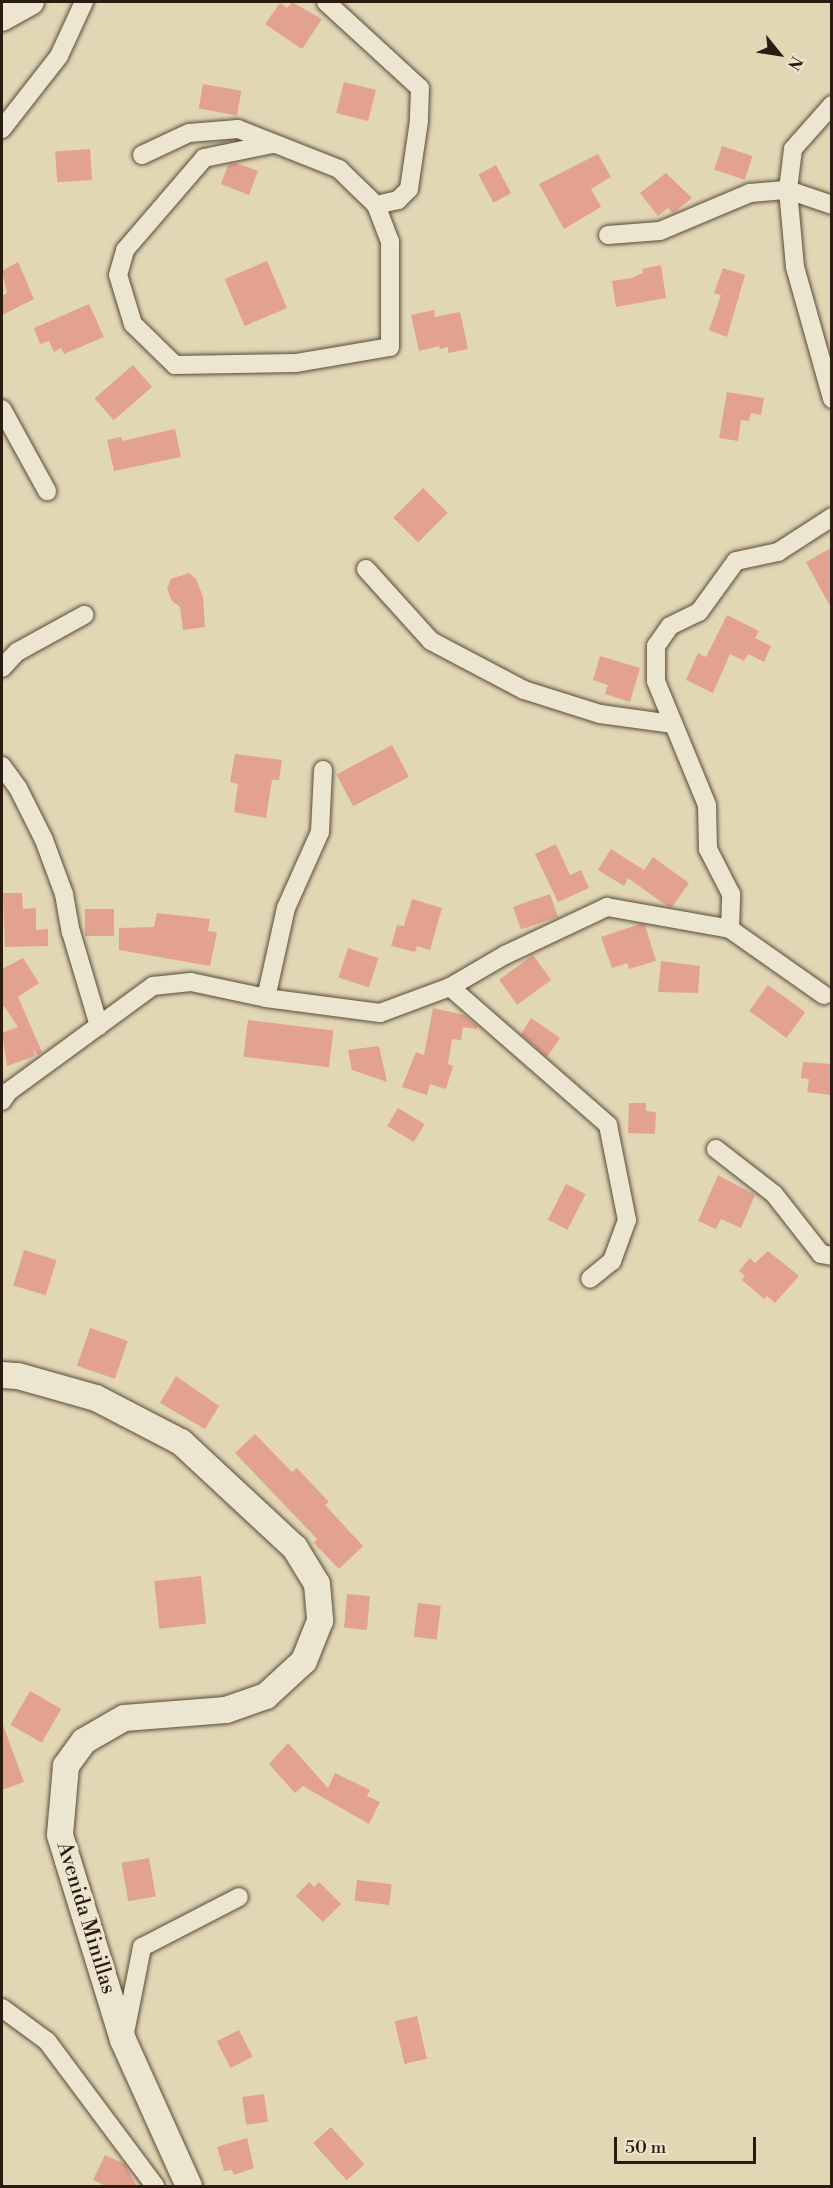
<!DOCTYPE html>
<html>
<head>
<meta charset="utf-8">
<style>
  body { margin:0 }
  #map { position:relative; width:833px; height:2188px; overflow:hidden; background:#e2d7b5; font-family:"Libre Bodoni",serif }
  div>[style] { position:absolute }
  .building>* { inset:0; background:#e3a190; transform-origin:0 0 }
  .roads { filter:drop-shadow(0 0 2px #5a4a3a) drop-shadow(0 0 2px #5a4a3a) }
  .street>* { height:18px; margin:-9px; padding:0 9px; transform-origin:9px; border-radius:9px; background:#ece5cf }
  .secondary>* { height:26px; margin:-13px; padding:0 13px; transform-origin:13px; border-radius:13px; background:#ece5cf }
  span { translate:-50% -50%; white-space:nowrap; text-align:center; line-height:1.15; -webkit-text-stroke:6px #ece5cf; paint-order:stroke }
  .street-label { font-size:21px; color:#2c1b11 }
  .frame { position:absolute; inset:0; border:3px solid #2c1b11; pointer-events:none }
  .north { position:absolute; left:749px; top:24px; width:60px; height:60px; -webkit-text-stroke:4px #ece5cf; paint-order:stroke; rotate:120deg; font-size:16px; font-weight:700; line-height:24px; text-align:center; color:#2c1b11 }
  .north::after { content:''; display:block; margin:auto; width:21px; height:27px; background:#2c1b11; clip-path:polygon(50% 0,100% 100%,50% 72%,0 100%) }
  .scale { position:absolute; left:614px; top:2137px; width:142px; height:27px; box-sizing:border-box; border:3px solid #2c1b11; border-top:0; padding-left:8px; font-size:18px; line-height:21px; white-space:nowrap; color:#2c1b11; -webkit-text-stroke:4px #ece5cf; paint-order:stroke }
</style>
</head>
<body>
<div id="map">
  <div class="building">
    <div style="clip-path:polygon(292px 2px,322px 19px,302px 49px,265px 24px,280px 3px,287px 8px)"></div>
    <div style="left:344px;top:82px;width:33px;height:32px;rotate:14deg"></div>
    <div style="left:203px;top:84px;width:39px;height:25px;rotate:10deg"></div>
    <div style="left:722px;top:146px;width:32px;height:25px;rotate:18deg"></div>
    <div style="left:90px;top:149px;width:31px;height:35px;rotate:86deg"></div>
    <div style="clip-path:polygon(598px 154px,611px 177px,591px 189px,601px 207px,564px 229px,539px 184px)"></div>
    <div style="clip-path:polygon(236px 163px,258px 171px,249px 195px,221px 184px,228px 165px)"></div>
    <div style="left:496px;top:165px;width:32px;height:20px;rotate:62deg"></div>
    <div style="clip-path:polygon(666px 173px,692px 198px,673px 213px,668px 208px,658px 216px,640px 193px)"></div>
    <div style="left:267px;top:261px;width:51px;height:46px;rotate:67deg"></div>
    <div style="clip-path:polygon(18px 262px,34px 299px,2px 315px,2px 296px,7px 293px,2px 271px)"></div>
    <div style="clip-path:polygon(661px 265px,666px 298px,616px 307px,612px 281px,632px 278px,643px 273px,642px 269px)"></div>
    <div style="clip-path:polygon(723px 268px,745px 275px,727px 337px,709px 330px,721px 295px,714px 293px)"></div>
    <div style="clip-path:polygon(89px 304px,104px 337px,64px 354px,61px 348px,54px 352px,49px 341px,40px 344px,34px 328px)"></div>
    <div style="clip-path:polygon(434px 310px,435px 317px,460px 312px,468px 349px,448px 353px,448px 347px,440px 349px,439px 346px,419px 351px,411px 315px)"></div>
    <div style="left:133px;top:365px;width:29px;height:51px;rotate:49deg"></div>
    <div style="clip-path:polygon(727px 392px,764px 398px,761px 415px,751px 413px,749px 421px,741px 420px,738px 441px,719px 438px)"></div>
    <div style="clip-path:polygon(175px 429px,181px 457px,114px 471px,107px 440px,121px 437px,122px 441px)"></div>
    <div style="left:423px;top:488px;width:35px;height:42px;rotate:45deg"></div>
    <div style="clip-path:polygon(831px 548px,831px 608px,806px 562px)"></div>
    <div style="clip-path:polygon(189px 573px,196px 579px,203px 597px,205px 627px,183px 630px,180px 607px,172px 601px,167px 589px,171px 579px)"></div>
    <div style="clip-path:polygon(727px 615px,759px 631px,755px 638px,771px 646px,764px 662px,748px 654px,744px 661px,730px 654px,713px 693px,686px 680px,698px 653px,706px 657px)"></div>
    <div style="clip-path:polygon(600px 656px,640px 668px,630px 702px,605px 694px,608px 685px,593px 680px)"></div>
    <div style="left:392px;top:745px;width:36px;height:63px;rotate:62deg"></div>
    <div style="clip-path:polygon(235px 754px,282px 760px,279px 780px,272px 780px,266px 818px,234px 812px,238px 784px,230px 782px)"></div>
    <div style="clip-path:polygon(556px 844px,570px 875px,581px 870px,589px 888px,558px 902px,535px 854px)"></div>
    <div style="clip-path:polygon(611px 849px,644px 870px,653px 857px,689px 883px,672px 907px,667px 906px,628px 878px,624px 886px,598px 870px)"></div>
    <div style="clip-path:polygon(3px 893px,22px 893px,23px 909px,36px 908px,36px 930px,48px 929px,48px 946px,5px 947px)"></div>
    <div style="left:550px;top:894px;width:24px;height:39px;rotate:71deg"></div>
    <div style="clip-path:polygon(412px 899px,442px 908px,430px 950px,417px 946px,415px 952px,391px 946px,397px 925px,404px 926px)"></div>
    <div style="left:114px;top:909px;width:27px;height:29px;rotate:90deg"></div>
    <div style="clip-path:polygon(157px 913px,210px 919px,208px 931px,217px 932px,210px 966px,119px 950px,119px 928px,154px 927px)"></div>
    <div style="clip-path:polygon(640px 924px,645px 925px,656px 961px,629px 969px,627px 963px,612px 968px,601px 937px)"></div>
    <div style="left:348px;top:948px;width:32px;height:31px;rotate:18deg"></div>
    <div style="left:533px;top:955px;width:31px;height:42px;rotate:54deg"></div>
    <div style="clip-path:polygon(23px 958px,39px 983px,18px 997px,42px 1052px,37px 1055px,33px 1049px,35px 1056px,7px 1066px,2px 1033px,18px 1027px,4px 1006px,2px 1008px,2px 969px)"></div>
    <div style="clip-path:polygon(661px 961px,700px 966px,698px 993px,658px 992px)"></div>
    <div style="left:768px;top:985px;width:46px;height:32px;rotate:36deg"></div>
    <div style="clip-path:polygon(433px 1008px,464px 1015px,477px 1026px,477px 1029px,463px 1027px,461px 1040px,452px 1039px,448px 1064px,453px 1066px,446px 1089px,430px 1084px,427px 1095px,402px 1087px,416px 1052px,424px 1055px)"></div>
    <div style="clip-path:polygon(531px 1018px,560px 1038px,547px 1057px,521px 1034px)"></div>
    <div style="left:248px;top:1020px;width:86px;height:37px;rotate:7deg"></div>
    <div style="clip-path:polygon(379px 1046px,387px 1082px,352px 1070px,348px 1050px)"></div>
    <div style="clip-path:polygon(803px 1062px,831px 1064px,831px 1095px,807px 1092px,809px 1079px,801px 1078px)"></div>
    <div style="clip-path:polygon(629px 1103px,646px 1103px,646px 1111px,656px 1112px,655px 1134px,628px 1133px)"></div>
    <div style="left:398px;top:1108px;width:31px;height:21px;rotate:31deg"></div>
    <div style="clip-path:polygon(718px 1175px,755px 1195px,741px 1228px,721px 1219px,716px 1229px,698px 1221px)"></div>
    <div style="left:566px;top:1184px;width:22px;height:40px;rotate:27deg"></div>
    <div style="left:24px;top:1250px;width:34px;height:37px;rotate:17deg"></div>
    <div style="clip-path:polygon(768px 1251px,799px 1276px,775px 1303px,767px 1296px,764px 1299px,742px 1280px,745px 1276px,739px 1271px,750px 1258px,755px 1263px)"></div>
    <div style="left:90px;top:1328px;width:40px;height:40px;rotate:19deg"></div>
    <div style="clip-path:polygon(176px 1376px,219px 1406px,205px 1429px,160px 1403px)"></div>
    <div style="clip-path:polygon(255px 1434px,292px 1472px,297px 1468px,329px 1502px,325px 1505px,363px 1546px,339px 1569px,314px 1543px,317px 1539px,235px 1453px)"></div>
    <div style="left:201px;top:1576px;width:48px;height:47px;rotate:84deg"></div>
    <div style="left:347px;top:1594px;width:23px;height:34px;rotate:5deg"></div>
    <div style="left:418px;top:1603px;width:23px;height:34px;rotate:7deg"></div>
    <div style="left:30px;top:1691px;width:36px;height:39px;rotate:30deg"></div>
    <div style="clip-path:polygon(3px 1725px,24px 1782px,2px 1790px,2px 1726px)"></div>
    <div style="clip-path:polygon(288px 1743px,328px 1788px,335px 1773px,370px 1790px,367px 1796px,380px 1802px,369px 1824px,303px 1786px,295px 1793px,269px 1764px)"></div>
    <div style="left:149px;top:1858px;width:39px;height:28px;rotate:80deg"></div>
    <div style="left:357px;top:1880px;width:35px;height:21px;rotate:7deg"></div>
    <div style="clip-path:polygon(309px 1882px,314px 1887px,319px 1882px,341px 1904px,323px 1922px,296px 1896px)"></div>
    <div style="left:417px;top:2016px;width:44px;height:23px;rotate:77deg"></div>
    <div style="left:239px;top:2030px;width:30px;height:25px;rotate:63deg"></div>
    <div style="left:264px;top:2094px;width:28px;height:22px;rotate:82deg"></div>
    <div style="left:331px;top:2127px;width:50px;height:24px;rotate:48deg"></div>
    <div style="clip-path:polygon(247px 2138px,254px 2168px,234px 2175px,232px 2170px,224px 2171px,217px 2147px)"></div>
    <div style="clip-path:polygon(105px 2155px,125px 2164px,137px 2187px,108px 2187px,93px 2180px)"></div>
  </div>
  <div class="roads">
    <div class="street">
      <div style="left:326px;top:2px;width:127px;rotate:42.5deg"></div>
      <div style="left:420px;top:88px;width:33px;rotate:92deg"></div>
      <div style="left:419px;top:121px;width:69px;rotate:98.4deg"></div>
      <div style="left:409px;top:189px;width:16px;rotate:135deg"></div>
      <div style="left:398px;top:200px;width:23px;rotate:167deg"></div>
      <div style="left:832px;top:105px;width:59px;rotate:131.6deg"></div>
      <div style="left:793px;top:149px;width:41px;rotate:97deg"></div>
      <div style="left:788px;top:190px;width:77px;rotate:84.8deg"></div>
      <div style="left:795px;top:267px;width:137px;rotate:74.3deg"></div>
      <div style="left:2px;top:129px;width:93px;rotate:-52deg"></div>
      <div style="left:59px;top:56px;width:60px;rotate:-65.2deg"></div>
      <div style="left:142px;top:155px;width:52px;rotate:-25.1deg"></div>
      <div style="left:189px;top:133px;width:49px;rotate:-4.7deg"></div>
      <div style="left:238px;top:129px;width:109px;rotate:21.6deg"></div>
      <div style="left:339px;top:169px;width:52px;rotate:44.2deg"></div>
      <div style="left:376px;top:205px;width:39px;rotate:69deg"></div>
      <div style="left:390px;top:241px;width:106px;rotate:90deg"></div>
      <div style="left:390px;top:347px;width:96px;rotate:170.4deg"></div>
      <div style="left:295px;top:363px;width:120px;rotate:179deg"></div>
      <div style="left:175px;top:365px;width:59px;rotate:-135.7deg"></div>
      <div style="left:133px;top:324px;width:51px;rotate:-107deg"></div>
      <div style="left:118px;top:275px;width:26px;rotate:-74deg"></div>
      <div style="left:125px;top:250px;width:121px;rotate:-49.3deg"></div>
      <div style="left:204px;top:158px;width:69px;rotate:-11.6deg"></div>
      <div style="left:608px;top:235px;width:52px;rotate:-4.4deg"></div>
      <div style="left:660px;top:231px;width:98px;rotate:-22.9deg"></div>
      <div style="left:750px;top:193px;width:38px;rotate:-5deg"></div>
      <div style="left:788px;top:190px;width:46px;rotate:18.8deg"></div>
      <div style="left:2px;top:409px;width:94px;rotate:61.2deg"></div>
      <div style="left:366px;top:569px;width:97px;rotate:47.9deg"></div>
      <div style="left:431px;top:641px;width:105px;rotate:27.8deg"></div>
      <div style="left:524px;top:690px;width:80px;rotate:17.5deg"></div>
      <div style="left:600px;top:714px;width:74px;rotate:7.8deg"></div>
      <div style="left:2px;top:668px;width:22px;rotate:-47deg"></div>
      <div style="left:17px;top:652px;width:77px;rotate:-28.9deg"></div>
      <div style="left:2px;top:766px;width:27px;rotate:54deg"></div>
      <div style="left:18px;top:788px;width:58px;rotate:63.4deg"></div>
      <div style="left:44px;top:840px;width:58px;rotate:69.7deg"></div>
      <div style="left:64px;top:894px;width:39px;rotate:80deg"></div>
      <div style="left:71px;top:932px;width:98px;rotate:73.4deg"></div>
      <div style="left:730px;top:929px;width:35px;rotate:-88deg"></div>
      <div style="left:731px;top:894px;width:51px;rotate:-117.1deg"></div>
      <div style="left:708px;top:849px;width:44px;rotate:-91.3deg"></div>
      <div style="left:707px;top:805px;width:134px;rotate:-112.4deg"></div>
      <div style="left:656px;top:681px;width:35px;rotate:-90deg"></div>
      <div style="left:656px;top:646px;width:24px;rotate:-55deg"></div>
      <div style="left:670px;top:626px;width:32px;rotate:-26deg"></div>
      <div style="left:699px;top:612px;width:63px;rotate:-54deg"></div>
      <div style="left:736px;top:561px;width:43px;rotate:-12.1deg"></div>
      <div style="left:778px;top:552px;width:64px;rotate:-32.9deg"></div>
      <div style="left:450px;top:987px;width:210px;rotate:41.1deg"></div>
      <div style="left:608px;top:1125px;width:97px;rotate:78.7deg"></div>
      <div style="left:627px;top:1220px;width:44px;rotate:110.1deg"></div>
      <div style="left:612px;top:1261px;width:28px;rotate:141deg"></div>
      <div style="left:266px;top:998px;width:92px;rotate:-77.5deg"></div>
      <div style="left:286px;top:908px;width:83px;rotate:-65.9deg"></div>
      <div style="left:320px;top:832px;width:62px;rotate:-87.2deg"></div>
      <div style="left:2px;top:1101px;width:11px;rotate:-56deg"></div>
      <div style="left:8px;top:1092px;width:180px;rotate:-36.2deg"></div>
      <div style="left:153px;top:986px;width:38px;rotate:-6deg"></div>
      <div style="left:191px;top:982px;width:77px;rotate:12deg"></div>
      <div style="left:266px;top:998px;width:115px;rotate:7.5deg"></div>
      <div style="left:380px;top:1013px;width:75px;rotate:-20.4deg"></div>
      <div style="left:450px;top:987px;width:64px;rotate:-30.2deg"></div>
      <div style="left:505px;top:955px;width:113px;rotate:-25.2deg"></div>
      <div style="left:607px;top:907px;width:125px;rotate:10.1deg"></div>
      <div style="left:730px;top:929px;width:115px;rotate:35.1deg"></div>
      <div style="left:716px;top:1149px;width:73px;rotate:37.8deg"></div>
      <div style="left:774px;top:1194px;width:76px;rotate:51.9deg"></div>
      <div style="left:821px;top:1254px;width:11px;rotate:10deg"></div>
      <div style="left:2px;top:2008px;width:56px;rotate:36.3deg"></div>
      <div style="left:47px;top:2041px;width:181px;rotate:53.3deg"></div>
      <div style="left:124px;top:2038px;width:93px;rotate:-78.8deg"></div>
      <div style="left:142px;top:1947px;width:109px;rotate:-27.3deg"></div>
    </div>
    <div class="secondary">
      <div style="left:2px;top:18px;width:33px;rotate:-29deg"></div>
      <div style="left:2px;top:1375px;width:16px;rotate:4deg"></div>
      <div style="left:18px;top:1376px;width:81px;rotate:15.8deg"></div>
      <div style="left:96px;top:1398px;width:96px;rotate:27.4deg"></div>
      <div style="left:181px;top:1442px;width:156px;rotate:42.9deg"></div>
      <div style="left:295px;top:1548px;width:42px;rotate:58.6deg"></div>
      <div style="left:317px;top:1584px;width:37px;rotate:85deg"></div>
      <div style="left:320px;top:1621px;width:43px;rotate:111.8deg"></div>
      <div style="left:304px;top:1661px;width:52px;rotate:137.4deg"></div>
      <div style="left:266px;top:1696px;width:42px;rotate:160.7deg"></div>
      <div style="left:226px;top:1710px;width:102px;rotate:175.5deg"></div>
      <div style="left:124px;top:1718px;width:46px;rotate:150.1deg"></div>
      <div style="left:84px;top:1741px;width:31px;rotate:126deg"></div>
      <div style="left:66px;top:1766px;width:69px;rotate:95deg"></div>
      <div style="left:60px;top:1835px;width:214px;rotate:72.9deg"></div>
      <div style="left:123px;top:2040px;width:160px;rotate:65.7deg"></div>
    </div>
  </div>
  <div class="street-label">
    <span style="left:86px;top:1918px;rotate:73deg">Avenida Minillas</span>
  </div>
  <div class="frame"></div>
  <div class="north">N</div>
  <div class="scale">50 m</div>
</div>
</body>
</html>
